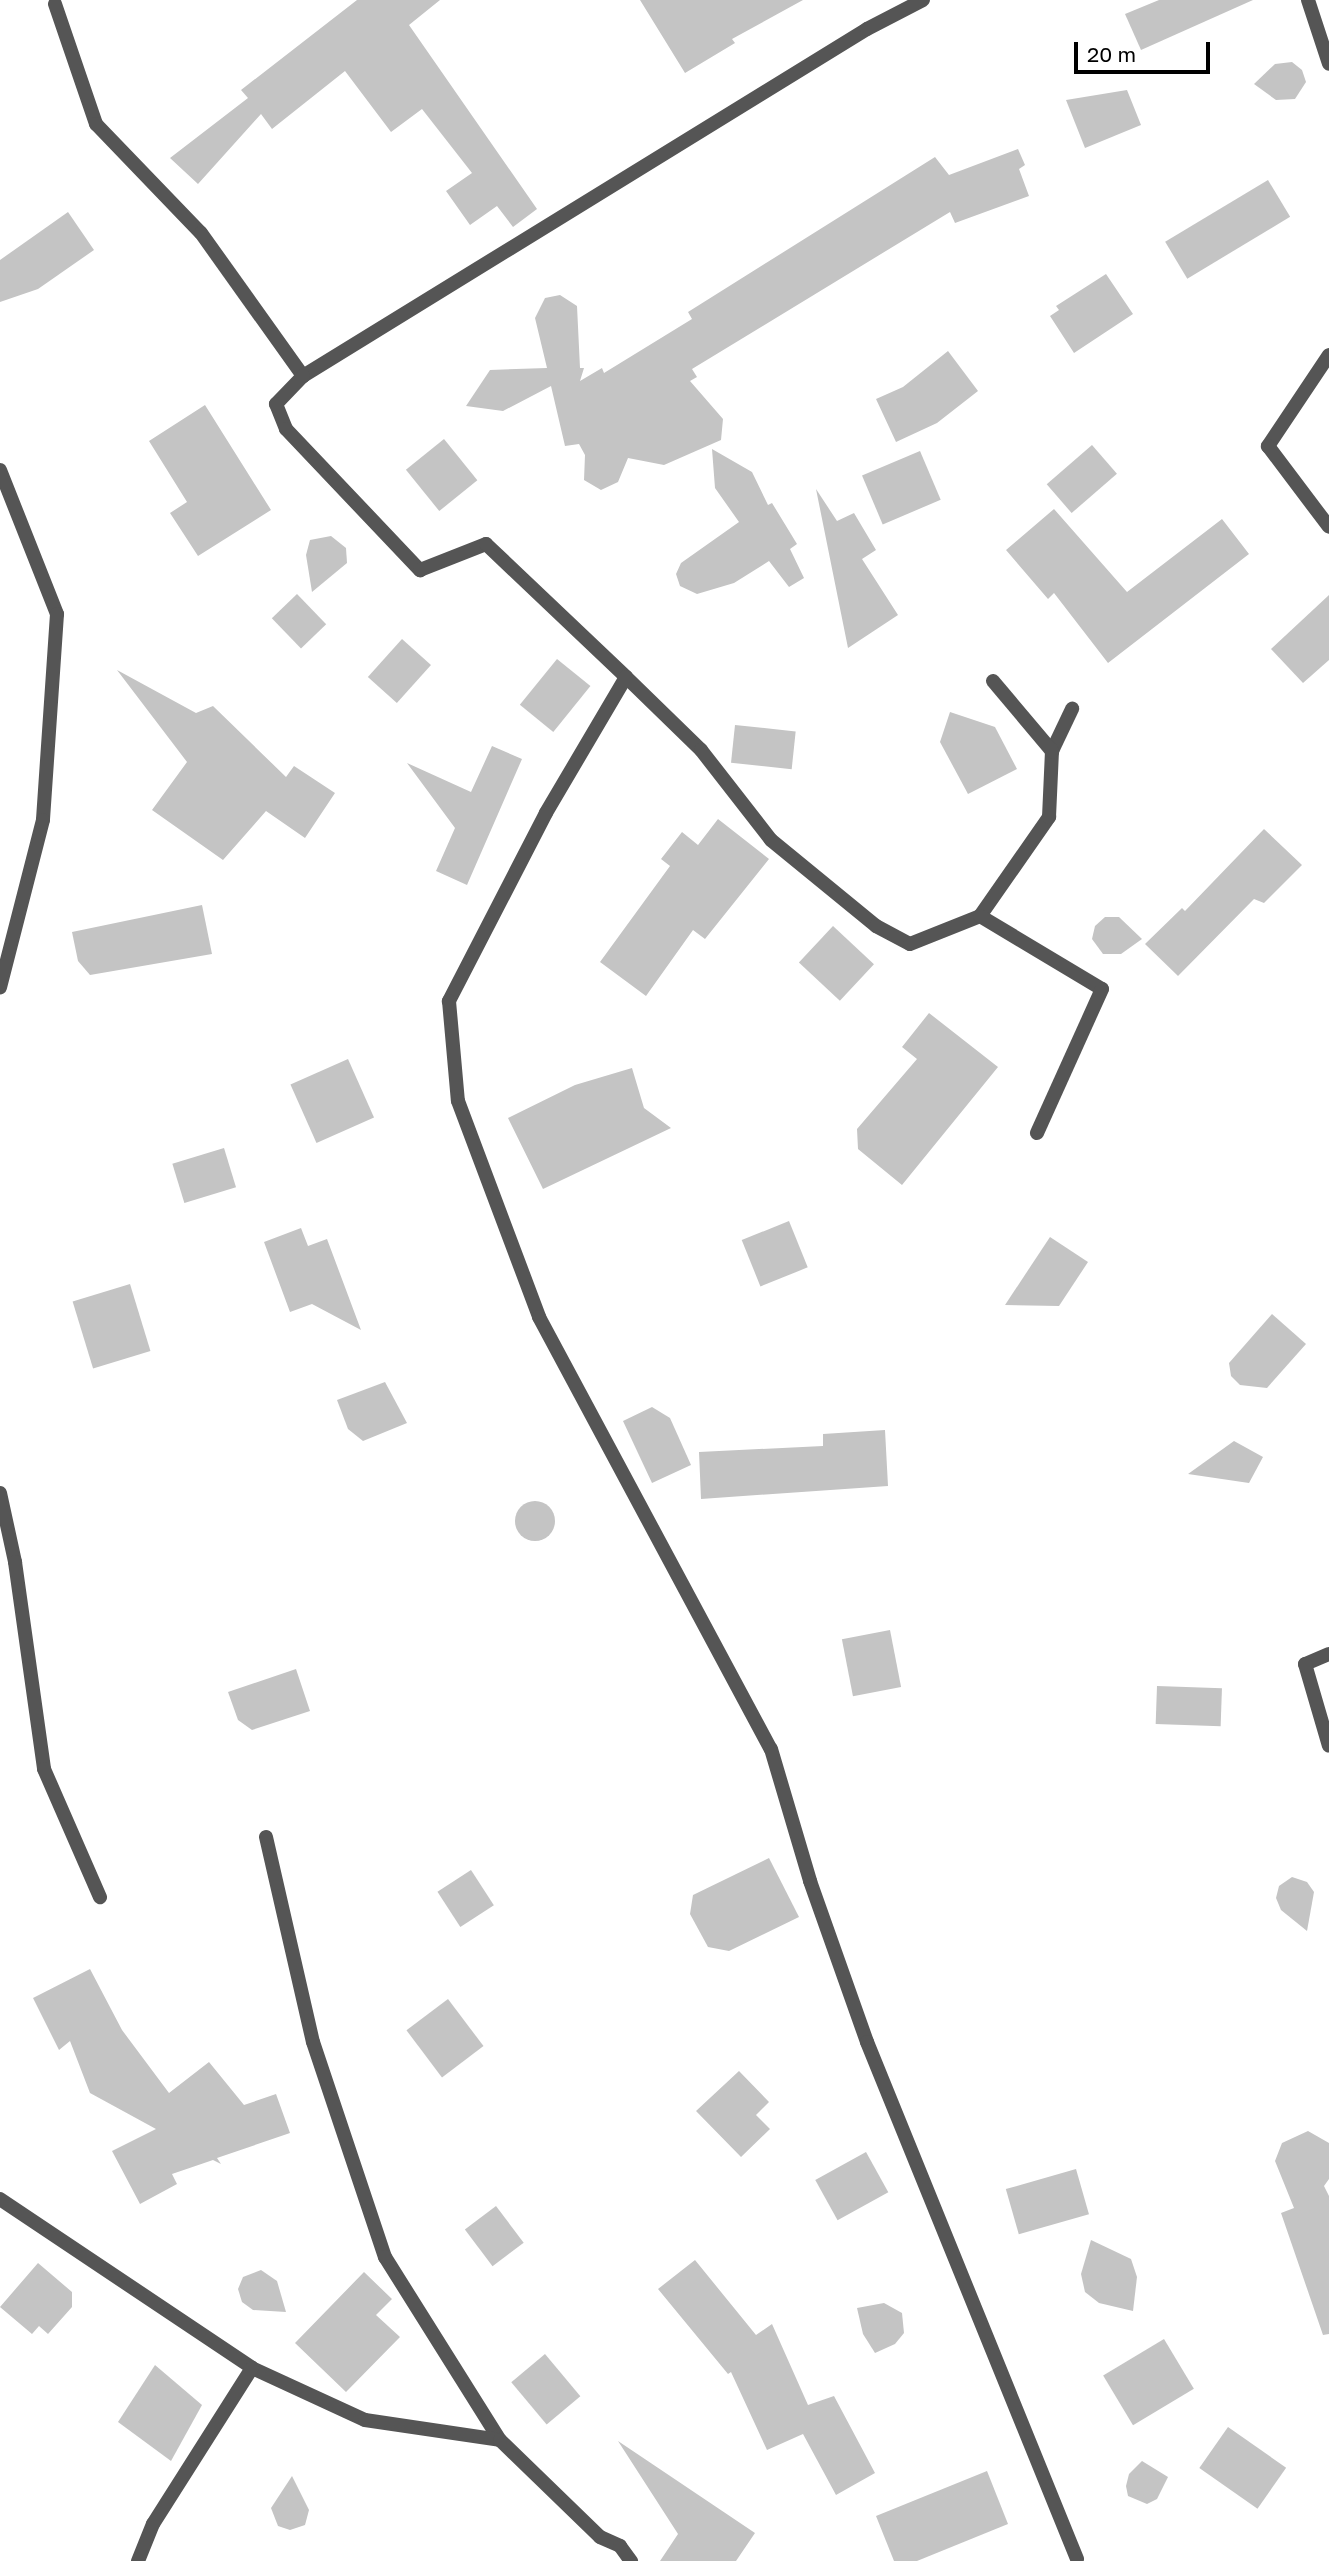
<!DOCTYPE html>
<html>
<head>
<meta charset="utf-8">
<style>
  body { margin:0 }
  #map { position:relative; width:1329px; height:2561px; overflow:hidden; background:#fff; font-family:"Golos Text",sans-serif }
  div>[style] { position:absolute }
  .building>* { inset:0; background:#c4c4c4; transform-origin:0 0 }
  .round { border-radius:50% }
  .minor>* { height:14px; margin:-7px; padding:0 7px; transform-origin:7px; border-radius:7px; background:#555 }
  span { translate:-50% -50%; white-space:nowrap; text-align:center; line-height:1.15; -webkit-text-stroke:5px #fff; paint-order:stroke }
  .scale { position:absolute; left:1074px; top:42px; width:136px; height:32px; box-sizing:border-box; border:4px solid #000; border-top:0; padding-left:9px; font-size:21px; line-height:24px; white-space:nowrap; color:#000; -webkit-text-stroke:5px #fff; paint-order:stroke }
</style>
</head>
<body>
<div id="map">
  <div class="building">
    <div style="clip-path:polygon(357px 0,440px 0,409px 25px,537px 209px,513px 227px,497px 206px,470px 225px,446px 191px,472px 173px,422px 109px,391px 132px,345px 71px,272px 129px,261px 114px,198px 184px,170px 158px,248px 98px,241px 90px)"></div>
    <div style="clip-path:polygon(640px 0,803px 0,732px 39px,735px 43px,685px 73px)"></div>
    <div style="clip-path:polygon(1159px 0,1253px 0,1141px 50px,1125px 14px)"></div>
    <div style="clip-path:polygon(1292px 62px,1302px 70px,1306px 82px,1295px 99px,1276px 100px,1254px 84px,1275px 64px)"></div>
    <div style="clip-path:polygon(1127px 90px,1141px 125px,1085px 148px,1066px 100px)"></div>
    <div style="clip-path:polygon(1018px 149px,1025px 165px,1019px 169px,1029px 196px,955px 223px,950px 212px,692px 369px,697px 377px,690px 381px,723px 419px,721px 440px,664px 465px,628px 458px,618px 482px,601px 490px,584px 480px,585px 455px,579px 444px,565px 446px,551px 386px,503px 411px,466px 406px,490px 370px,547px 368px,535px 318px,545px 298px,560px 295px,577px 306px,580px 368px,584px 368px,580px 381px,602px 368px,604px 373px,692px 319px,688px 312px,935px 157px,949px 175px)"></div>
    <div style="left:1268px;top:180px;width:43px;height:120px;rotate:59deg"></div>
    <div style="clip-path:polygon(68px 212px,94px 250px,38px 289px,0 302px,0 260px)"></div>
    <div style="clip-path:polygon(1106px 274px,1133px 314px,1074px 353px,1050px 316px,1059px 310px,1056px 306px)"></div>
    <div style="clip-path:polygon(948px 351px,978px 391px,937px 423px,896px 442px,876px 399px,903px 387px)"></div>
    <div style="clip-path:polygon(205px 405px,271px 510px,198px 556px,170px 513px,187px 502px,149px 441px)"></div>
    <div style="left:444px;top:439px;width:53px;height:49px;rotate:51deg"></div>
    <div style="left:1092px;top:445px;width:38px;height:60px;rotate:49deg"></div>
    <div style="clip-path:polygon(712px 449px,752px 472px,768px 505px,772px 503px,797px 544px,790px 549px,804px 578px,789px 587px,769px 561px,734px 583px,697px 594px,680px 586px,676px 574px,681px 563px,739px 522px,715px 488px)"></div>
    <div style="left:920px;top:451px;width:53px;height:63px;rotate:67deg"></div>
    <div style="clip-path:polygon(816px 489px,837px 521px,854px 513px,876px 550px,862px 559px,898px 615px,848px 648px)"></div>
    <div style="clip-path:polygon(1054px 509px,1127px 592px,1222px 519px,1249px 554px,1108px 663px,1054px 593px,1048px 599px,1006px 550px)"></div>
    <div style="clip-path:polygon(331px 536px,346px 548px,347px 563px,312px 592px,306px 555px,310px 540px)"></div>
    <div style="left:297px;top:594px;width:42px;height:35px;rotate:46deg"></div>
    <div style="clip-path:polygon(1329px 595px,1329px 660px,1303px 683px,1271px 649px)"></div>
    <div style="left:402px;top:639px;width:39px;height:51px;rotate:42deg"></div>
    <div style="left:557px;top:659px;width:43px;height:59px;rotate:39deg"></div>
    <div style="clip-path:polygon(117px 670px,196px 713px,213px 706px,286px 777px,294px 766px,335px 793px,305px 838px,266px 811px,223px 860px,152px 810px,187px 762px)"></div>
    <div style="clip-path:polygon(950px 712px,995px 727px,1017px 769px,968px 794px,940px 742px)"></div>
    <div style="left:735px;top:725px;width:61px;height:38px;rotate:6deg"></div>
    <div style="clip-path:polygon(492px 746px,522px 759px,467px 885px,436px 871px,455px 828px,407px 763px,471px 792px)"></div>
    <div style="clip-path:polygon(718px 819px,769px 859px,705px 939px,693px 930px,646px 996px,600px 962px,670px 866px,661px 859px,682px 832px,698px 845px)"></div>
    <div style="clip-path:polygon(1264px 829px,1302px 865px,1264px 903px,1254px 899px,1178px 976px,1145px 944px,1182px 908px,1185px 911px)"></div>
    <div style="clip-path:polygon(202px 905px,212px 954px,90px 975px,78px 961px,72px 932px)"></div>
    <div style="clip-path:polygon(1105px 917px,1119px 917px,1142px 939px,1121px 954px,1103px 954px,1092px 939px,1095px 926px)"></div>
    <div style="left:833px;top:926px;width:56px;height:50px;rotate:43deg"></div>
    <div style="clip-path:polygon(929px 1013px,998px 1067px,902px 1185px,858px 1149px,857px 1129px,917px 1059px,902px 1047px)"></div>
    <div style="left:348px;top:1059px;width:64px;height:63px;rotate:66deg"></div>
    <div style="clip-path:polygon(632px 1068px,644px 1108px,671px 1128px,543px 1189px,508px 1118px,575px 1085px)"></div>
    <div style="left:224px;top:1148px;width:41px;height:54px;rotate:73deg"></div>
    <div style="left:789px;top:1221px;width:50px;height:51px;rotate:68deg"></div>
    <div style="clip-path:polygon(301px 1228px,308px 1246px,327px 1239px,361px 1330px,312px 1304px,290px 1312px,264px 1242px)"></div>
    <div style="clip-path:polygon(1050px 1237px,1088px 1262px,1059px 1306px,1005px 1305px)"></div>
    <div style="left:130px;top:1284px;width:70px;height:60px;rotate:73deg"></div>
    <div style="clip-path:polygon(1272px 1314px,1306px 1344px,1267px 1388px,1240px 1385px,1231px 1376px,1229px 1363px)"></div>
    <div style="clip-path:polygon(385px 1382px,407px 1423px,363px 1441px,348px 1429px,337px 1400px)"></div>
    <div style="clip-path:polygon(652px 1407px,670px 1418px,691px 1465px,652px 1483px,623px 1421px)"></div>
    <div style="clip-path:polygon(885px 1430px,888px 1486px,701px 1499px,699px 1452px,823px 1446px,823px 1434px)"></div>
    <div style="clip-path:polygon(1234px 1441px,1263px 1457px,1249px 1483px,1188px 1474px)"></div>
    <div class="round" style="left:515px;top:1501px;width:40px;height:40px"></div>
    <div style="left:890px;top:1630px;width:58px;height:49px;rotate:79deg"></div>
    <div style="clip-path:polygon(296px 1669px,310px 1711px,252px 1730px,238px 1720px,228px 1692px)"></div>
    <div style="left:1157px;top:1686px;width:65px;height:38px;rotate:2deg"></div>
    <div style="clip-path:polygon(769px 1858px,799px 1917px,729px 1951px,708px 1947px,690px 1914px,693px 1895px)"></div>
    <div style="left:471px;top:1870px;width:42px;height:40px;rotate:57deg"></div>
    <div style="clip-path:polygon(1292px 1877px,1307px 1882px,1314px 1892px,1307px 1931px,1281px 1910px,1276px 1898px,1279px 1886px)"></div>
    <div style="clip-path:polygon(90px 1969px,122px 2030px,169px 2093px,209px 2062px,244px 2105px,276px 2094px,290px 2133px,217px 2158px,221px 2164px,213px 2160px,172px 2174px,177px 2184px,140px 2204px,112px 2151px,156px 2129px,90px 2093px,70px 2041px,59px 2050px,33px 1998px)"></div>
    <div style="left:448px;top:1999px;width:59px;height:52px;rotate:53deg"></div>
    <div style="clip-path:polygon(739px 2071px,769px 2102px,756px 2115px,770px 2129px,741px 2157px,696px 2111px)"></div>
    <div style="clip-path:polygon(1308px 2131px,1329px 2143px,1329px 2179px,1324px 2186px,1329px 2196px,1329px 2334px,1323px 2335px,1281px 2213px,1294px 2208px,1275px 2161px,1282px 2143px)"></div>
    <div style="left:866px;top:2152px;width:46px;height:58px;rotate:61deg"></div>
    <div style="left:1076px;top:2169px;width:47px;height:73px;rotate:74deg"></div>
    <div style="left:496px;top:2206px;width:46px;height:39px;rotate:53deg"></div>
    <div style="clip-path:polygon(1091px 2240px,1131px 2259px,1137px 2277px,1133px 2311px,1099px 2303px,1085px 2292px,1081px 2274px)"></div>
    <div style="clip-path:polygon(695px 2260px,756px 2335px,772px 2324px,808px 2405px,834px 2396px,875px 2473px,836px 2495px,803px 2434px,767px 2450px,731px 2372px,728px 2374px,658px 2289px)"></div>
    <div style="clip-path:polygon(38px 2263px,72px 2292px,72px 2307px,48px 2334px,39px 2326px,32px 2334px,0 2307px)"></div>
    <div style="clip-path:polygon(261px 2270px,277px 2281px,286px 2312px,253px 2310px,242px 2302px,238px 2289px,243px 2277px)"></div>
    <div style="clip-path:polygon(364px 2272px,392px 2299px,376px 2315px,400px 2337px,346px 2392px,295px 2343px)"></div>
    <div style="clip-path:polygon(884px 2303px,902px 2313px,904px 2333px,895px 2344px,875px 2353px,863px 2334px,857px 2308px)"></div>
    <div style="left:1164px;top:2339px;width:58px;height:71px;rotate:59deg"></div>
    <div style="left:545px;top:2354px;width:55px;height:44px;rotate:50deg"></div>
    <div style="clip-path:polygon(155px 2365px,202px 2405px,171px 2461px,118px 2422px)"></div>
    <div style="left:1228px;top:2427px;width:71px;height:50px;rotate:35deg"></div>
    <div style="clip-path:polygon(618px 2441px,755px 2533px,736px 2561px,660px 2561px,678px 2534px)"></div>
    <div style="clip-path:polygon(1142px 2461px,1168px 2477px,1157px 2499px,1147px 2504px,1128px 2496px,1126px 2486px,1129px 2474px)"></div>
    <div style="clip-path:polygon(987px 2471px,1008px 2524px,917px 2561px,894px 2561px,876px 2516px)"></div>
    <div style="clip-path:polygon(292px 2476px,309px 2510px,305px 2525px,290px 2530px,278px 2526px,271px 2508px)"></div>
  </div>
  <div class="minor">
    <div style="left:1308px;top:0;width:67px;rotate:71.8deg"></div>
    <div style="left:55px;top:4px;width:127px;rotate:71.1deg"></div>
    <div style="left:96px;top:124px;width:151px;rotate:46.1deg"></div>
    <div style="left:201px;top:233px;width:176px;rotate:54.5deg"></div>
    <div style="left:303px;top:376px;width:662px;rotate:-31.6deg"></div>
    <div style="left:867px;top:29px;width:63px;rotate:-27.4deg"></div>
    <div style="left:1329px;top:355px;width:110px;rotate:123.8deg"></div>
    <div style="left:1268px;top:446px;width:101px;rotate:53deg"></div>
    <div style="left:303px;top:376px;width:39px;rotate:134deg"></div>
    <div style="left:276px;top:404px;width:27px;rotate:68deg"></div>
    <div style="left:286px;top:429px;width:195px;rotate:46.5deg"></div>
    <div style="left:420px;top:570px;width:71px;rotate:-21.5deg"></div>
    <div style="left:486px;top:544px;width:193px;rotate:43.5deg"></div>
    <div style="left:626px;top:677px;width:158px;rotate:120.5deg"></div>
    <div style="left:546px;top:813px;width:212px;rotate:117.3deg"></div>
    <div style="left:449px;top:1001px;width:100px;rotate:84.9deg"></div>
    <div style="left:458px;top:1101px;width:231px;rotate:69.4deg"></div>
    <div style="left:539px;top:1317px;width:490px;rotate:61.8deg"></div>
    <div style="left:771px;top:1749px;width:138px;rotate:73.5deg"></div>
    <div style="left:810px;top:1881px;width:171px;rotate:70.5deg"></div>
    <div style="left:867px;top:2042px;width:558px;rotate:67.89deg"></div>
    <div style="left:0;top:470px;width:155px;rotate:68.4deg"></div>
    <div style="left:57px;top:614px;width:206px;rotate:93.9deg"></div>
    <div style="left:43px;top:820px;width:173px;rotate:104.4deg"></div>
    <div style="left:626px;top:677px;width:105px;rotate:44.2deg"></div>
    <div style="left:701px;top:750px;width:114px;rotate:52.1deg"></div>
    <div style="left:771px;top:840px;width:136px;rotate:39.3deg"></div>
    <div style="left:876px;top:926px;width:38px;rotate:28deg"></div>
    <div style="left:910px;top:944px;width:75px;rotate:-21.8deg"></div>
    <div style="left:980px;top:916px;width:121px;rotate:-55.1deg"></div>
    <div style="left:1049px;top:817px;width:66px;rotate:-87.4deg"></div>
    <div style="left:1052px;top:751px;width:47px;rotate:-64.5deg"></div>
    <div style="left:993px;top:681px;width:92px;rotate:49.9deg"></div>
    <div style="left:980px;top:916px;width:142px;rotate:30.9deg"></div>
    <div style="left:1102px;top:989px;width:158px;rotate:114.3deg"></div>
    <div style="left:0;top:1493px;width:71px;rotate:77.7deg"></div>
    <div style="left:15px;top:1562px;width:209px;rotate:82deg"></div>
    <div style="left:44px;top:1769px;width:140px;rotate:66.4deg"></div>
    <div style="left:1329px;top:1654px;width:26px;rotate:157deg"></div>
    <div style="left:1305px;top:1664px;width:85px;rotate:73.7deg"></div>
    <div style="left:266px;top:1837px;width:210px;rotate:77.1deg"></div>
    <div style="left:313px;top:2042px;width:227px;rotate:71.5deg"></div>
    <div style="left:385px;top:2257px;width:216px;rotate:57.9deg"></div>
    <div style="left:0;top:2199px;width:303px;rotate:33.8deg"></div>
    <div style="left:252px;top:2368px;width:124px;rotate:24.7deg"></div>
    <div style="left:365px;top:2420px;width:136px;rotate:8.4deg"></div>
    <div style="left:500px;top:2440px;width:139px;rotate:44.1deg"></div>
    <div style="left:600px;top:2537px;width:22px;rotate:24deg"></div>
    <div style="left:620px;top:2546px;width:19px;rotate:54deg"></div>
    <div style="left:138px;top:2561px;width:40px;rotate:-68deg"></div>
    <div style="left:153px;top:2524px;width:185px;rotate:-57.6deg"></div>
  </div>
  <div class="scale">20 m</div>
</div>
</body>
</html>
